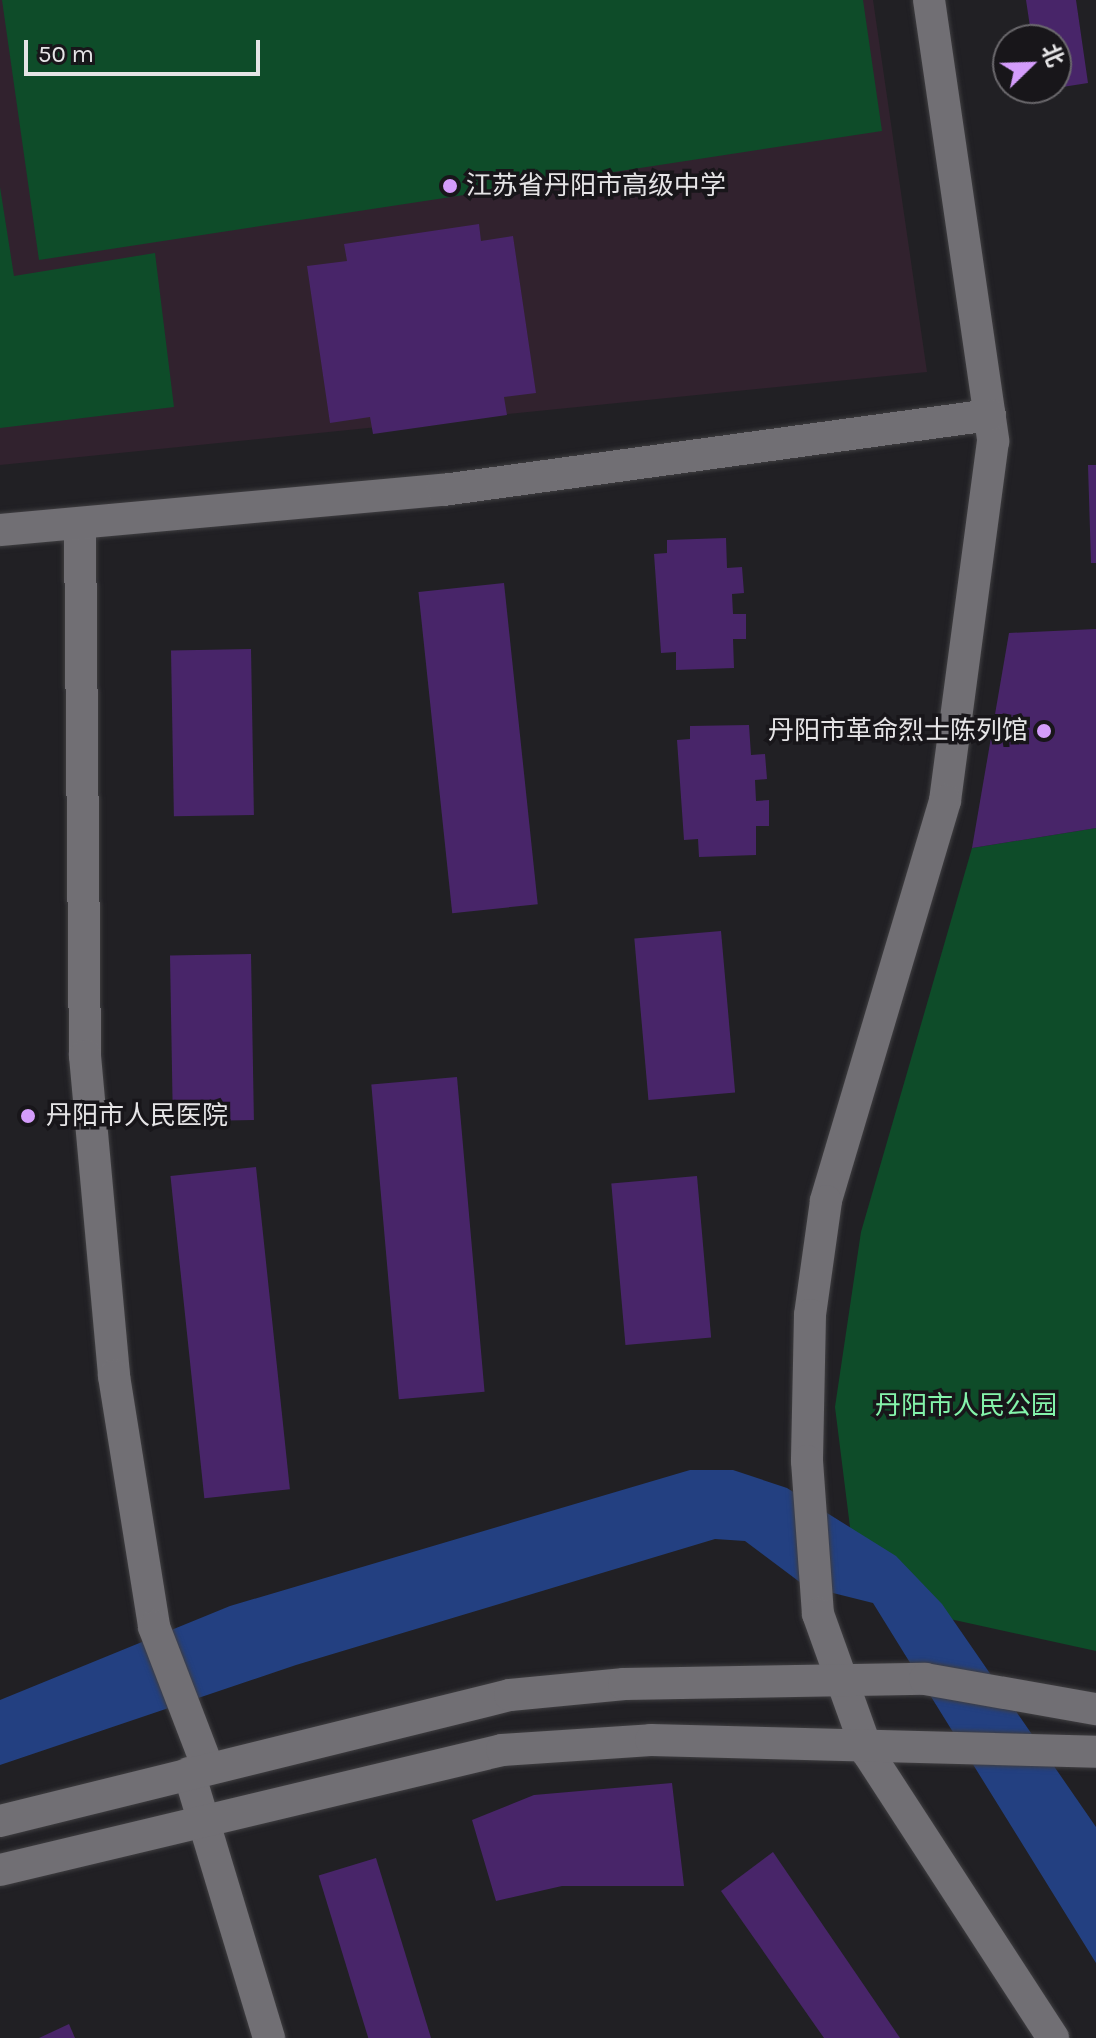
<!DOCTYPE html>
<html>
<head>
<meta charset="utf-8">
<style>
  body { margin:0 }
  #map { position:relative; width:1096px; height:2038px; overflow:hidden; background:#212024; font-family:Karla,"Noto Sans SC",sans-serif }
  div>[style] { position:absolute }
  .education>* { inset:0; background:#31222e }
  .green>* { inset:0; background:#0e4c29 }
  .water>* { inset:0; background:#234081 }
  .building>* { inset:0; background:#482569; transform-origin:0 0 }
  .roads { filter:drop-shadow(0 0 2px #3f3e41) drop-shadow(0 0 2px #3f3e41) }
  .minor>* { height:32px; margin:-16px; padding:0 16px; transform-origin:16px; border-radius:16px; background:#716f74 }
  .dots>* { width:22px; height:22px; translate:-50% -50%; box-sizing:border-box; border:4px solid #18161a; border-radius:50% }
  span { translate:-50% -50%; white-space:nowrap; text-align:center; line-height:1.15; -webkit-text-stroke:7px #18161a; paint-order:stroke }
  .poi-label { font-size:26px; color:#e5e4e6 }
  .left { translate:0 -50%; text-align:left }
  .right { translate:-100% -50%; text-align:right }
  .park-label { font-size:26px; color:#84f4ab }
  .north { position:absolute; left:992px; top:24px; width:80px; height:80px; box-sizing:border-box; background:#18161a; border:2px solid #6a686c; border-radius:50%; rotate:67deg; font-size:22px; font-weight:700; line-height:32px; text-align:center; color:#e5e4e6 }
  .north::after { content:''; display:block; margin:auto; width:28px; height:36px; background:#d49cfb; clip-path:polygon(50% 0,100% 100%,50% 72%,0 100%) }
  .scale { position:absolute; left:24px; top:40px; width:236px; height:36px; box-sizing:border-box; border:4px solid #e5e4e6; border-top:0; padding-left:10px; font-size:24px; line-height:28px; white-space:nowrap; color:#e5e4e6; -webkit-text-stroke:6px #18161a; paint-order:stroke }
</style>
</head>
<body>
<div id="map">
  <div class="education">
    <div style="clip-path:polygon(0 0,873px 0,927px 372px,0 465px)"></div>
  </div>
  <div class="green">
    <div style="clip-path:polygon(2px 0,863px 0,882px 131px,39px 260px)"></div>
    <div style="clip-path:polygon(0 187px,14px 276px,155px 253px,174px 407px,0 428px)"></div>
    <div style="clip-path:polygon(1096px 828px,1096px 1651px,859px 1599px,835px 1407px,861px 1232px,972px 848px)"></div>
  </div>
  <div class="water">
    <div style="clip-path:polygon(690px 1470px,733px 1470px,787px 1488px,896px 1556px,942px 1604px,1096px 1827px,1096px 1963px,873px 1603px,805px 1586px,745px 1541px,715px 1539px,296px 1665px,0 1765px,0 1700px,230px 1606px)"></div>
  </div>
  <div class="building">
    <div style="clip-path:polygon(1026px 0,1076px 0,1088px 83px,1056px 88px,1056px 40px,1032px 40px)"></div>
    <div style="clip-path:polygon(479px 224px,481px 241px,513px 236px,536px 393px,504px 397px,507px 415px,373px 434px,370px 417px,330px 423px,307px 266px,347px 261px,344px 244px)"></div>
    <div style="clip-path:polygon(1088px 465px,1096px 465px,1096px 563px,1091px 563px)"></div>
    <div style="clip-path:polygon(726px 538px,727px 568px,742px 567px,744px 593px,732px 594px,733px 614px,746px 614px,746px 639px,733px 639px,734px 668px,676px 670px,676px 652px,661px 653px,654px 554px,667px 553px,667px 540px)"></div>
    <div style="left:504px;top:583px;width:323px;height:86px;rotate:84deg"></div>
    <div style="clip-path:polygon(1096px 629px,1096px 828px,972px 848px,1009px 633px)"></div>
    <div style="left:251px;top:649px;width:166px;height:80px;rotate:89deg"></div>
    <div style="clip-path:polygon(749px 725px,751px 755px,765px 754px,767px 779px,755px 780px,756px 801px,769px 800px,769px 826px,756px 826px,756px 855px,699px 857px,698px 839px,684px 840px,677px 740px,690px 739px,690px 726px)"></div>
    <div style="left:721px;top:931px;width:162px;height:87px;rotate:85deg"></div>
    <div style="left:251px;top:954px;width:166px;height:81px;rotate:89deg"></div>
    <div style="left:457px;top:1077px;width:316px;height:86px;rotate:85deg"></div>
    <div style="left:256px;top:1167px;width:324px;height:86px;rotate:84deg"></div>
    <div style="left:697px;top:1176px;width:162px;height:86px;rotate:85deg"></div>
    <div style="clip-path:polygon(672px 1783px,684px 1886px,562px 1886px,496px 1901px,472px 1820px,534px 1795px)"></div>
    <div style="clip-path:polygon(773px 1852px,900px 2038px,824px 2038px,721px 1891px)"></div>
    <div style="left:376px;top:1858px;width:189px;height:60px;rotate:73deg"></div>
    <div style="clip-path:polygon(69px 2024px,75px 2038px,39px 2038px)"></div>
  </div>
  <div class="roads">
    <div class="minor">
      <div style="left:929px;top:0;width:446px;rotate:81.7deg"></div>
      <div style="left:993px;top:441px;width:363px;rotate:97.6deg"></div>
      <div style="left:945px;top:801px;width:417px;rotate:106.6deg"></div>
      <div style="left:826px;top:1201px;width:115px;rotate:98deg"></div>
      <div style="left:810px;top:1315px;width:146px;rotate:91.2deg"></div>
      <div style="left:807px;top:1461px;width:153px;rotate:85.9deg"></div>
      <div style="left:818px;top:1614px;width:148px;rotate:70.2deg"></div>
      <div style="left:868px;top:1753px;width:340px;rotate:57deg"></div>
      <div style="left:80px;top:529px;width:527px;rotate:89.46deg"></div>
      <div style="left:85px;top:1056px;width:321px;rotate:84.8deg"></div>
      <div style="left:114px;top:1376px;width:254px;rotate:80.9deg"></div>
      <div style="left:154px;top:1627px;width:151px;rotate:69deg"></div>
      <div style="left:0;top:530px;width:445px;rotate:-5.2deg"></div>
      <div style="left:443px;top:490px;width:552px;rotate:-7.81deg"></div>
      <div style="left:189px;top:1773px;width:277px;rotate:73.2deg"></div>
      <div style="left:0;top:1821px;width:525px;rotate:-13.88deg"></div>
      <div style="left:510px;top:1695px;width:115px;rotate:-5.5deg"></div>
      <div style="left:624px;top:1684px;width:301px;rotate:-1deg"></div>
      <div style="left:925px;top:1679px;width:174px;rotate:10deg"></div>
      <div style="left:0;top:1870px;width:516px;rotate:-13.44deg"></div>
      <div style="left:502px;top:1750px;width:149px;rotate:-3.8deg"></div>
      <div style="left:651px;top:1740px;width:445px;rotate:1.5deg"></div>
    </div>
  </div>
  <div class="dots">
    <div style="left:450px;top:186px;background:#d49cfb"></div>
    <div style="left:1044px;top:731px;background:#d49cfb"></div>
    <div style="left:28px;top:1116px;background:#d49cfb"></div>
  </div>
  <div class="poi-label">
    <span class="left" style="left:466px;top:186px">江苏省丹阳市高级中学</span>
    <span class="right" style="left:1028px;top:731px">丹阳市革命烈士陈列馆</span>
    <span class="left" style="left:46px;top:1116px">丹阳市人民医院</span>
  </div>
  <div class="park-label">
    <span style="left:966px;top:1406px">丹阳市人民公园</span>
  </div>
  <div class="north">北</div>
  <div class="scale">50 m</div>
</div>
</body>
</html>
